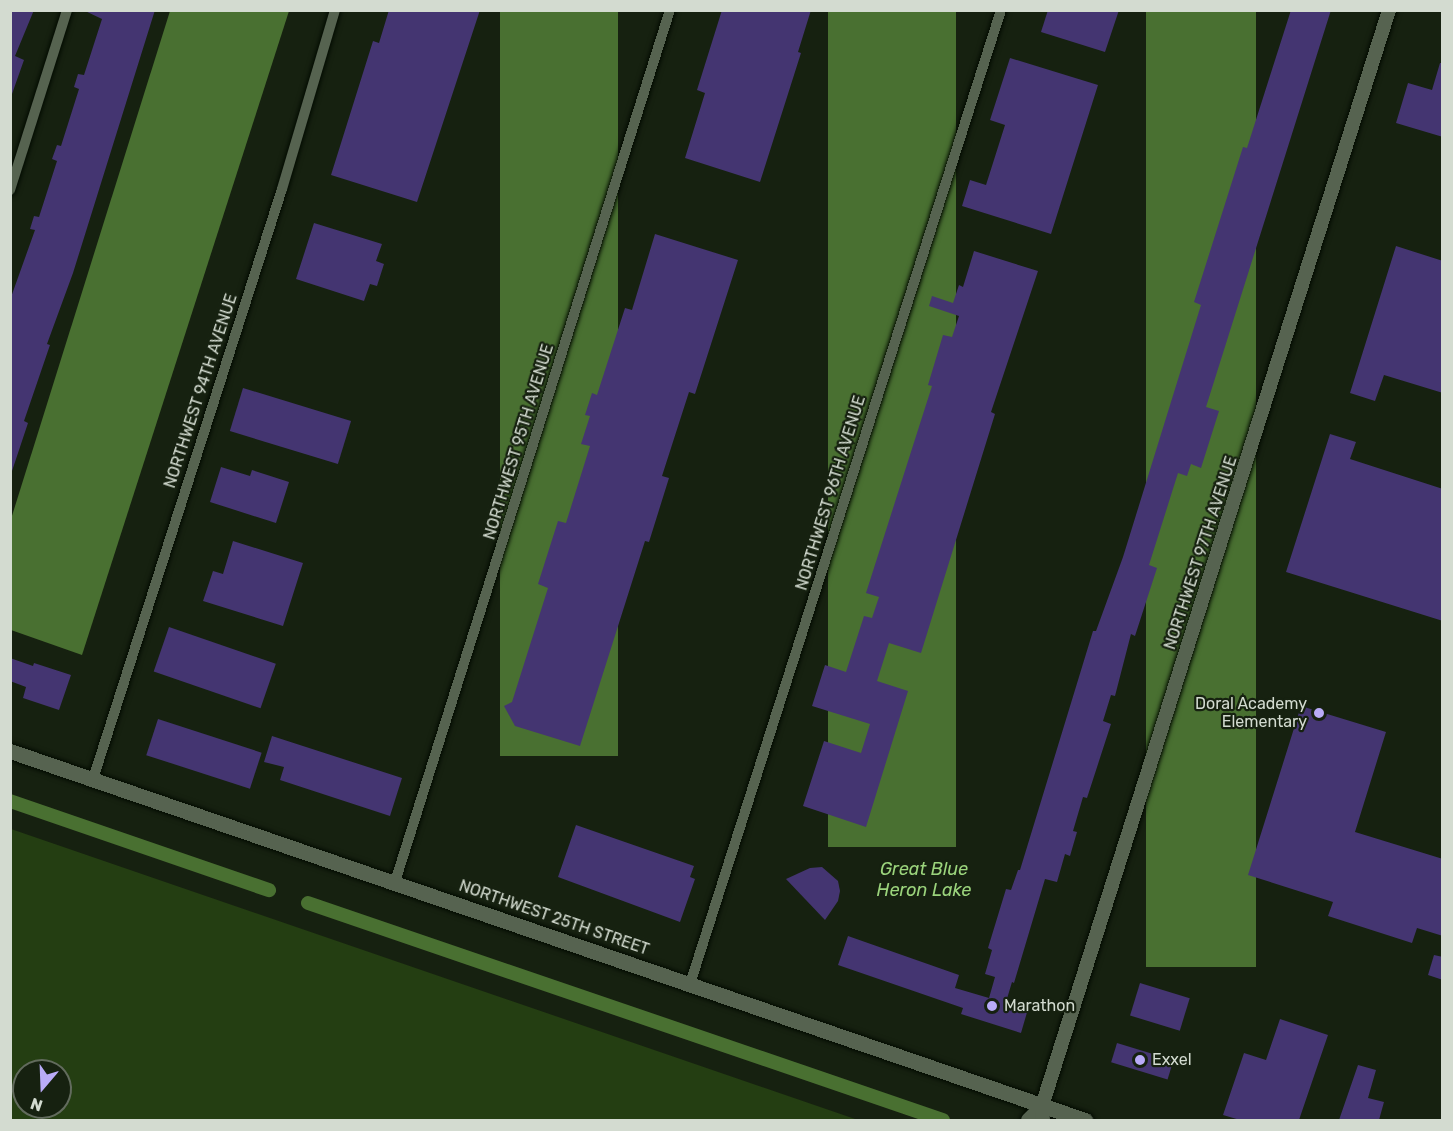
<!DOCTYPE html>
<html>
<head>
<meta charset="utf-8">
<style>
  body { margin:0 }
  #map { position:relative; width:1453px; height:1131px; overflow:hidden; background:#162110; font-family:Rubik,sans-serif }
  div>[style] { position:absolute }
  .green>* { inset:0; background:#243e12 }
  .water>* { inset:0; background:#497031; transform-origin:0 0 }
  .canal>* { height:14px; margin:-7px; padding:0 7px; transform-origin:7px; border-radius:7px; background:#497031 }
  .building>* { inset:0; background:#443571; transform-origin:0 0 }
  .roads { filter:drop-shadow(0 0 2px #030b01) drop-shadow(0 0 2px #030b01) }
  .minor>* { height:10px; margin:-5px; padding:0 5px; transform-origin:5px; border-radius:5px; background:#566350 }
  .tertiary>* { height:14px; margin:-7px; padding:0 7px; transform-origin:7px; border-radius:7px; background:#566350 }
  .secondary>* { height:15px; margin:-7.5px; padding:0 7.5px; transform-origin:7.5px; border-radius:7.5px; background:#566350 }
  .dots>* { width:16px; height:16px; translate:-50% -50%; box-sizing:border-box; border:3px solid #162110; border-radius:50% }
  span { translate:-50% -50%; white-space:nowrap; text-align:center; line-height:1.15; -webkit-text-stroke:4.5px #162110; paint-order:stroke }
  .street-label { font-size:16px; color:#d3dbd0 }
  .poi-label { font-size:16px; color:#d3dbd0 }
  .right { translate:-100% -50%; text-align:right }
  .left { translate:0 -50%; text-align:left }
  .water-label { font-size:18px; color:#9bd47c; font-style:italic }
  .frame { position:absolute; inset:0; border:12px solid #d3dbd0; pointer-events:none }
  .north { position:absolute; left:12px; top:1059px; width:60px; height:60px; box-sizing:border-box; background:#162110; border:2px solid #626b5d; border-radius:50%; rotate:199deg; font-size:16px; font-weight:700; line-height:24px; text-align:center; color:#d3dbd0 }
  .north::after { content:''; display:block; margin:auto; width:21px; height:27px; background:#b9abf7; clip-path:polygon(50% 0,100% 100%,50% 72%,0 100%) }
</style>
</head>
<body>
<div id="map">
  <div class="green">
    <div style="clip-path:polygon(evenodd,11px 829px,858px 1120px,11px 1120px,11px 829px,24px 1071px,60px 1071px,60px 1107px,24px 1107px,24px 1071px)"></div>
  </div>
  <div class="water">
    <div style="clip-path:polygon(170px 11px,289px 11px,82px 655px,11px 630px,11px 519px)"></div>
    <div style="left:500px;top:11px;width:118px;height:745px"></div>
    <div style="left:828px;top:11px;width:128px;height:836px"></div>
    <div style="left:1146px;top:11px;width:110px;height:956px"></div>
  </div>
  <div class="canal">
    <div style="left:10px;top:801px;width:274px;rotate:19deg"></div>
    <div style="left:308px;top:903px;width:671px;rotate:18.87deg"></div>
  </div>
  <div class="building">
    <div style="clip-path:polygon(10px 10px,34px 10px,15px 56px,24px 60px,12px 94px)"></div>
    <div style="clip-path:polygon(83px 10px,155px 10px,73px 273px,47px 344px,50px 345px,24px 421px,28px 423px,12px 471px,10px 300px,35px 230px,30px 229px,34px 216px,39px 217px,57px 161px,52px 159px,57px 145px,61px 146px,79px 89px,74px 87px,78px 74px,84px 75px,102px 19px)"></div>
    <div style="clip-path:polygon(389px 10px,480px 10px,417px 202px,331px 175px,373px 41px,379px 43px)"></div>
    <div style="clip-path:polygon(722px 10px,811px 10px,798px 52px,801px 53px,760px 182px,685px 158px,705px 93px,697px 90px)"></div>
    <div style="clip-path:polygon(1048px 10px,1119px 10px,1105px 52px,1041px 32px)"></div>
    <div style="clip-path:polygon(1291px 10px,1331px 10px,1206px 407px,1219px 411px,1201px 468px,1191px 464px,1187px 476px,1178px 473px,1149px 565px,1157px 568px,1135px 636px,1131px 634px,1115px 696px,1111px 695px,1103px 721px,1111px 724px,1087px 798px,1083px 797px,1073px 831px,1077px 832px,1070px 856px,1065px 854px,1057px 882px,1045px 879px,1014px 983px,1012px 982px,1006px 1002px,1028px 1009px,1021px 1033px,961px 1014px,963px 1008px,838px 965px,848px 936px,959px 975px,955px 988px,989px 998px,995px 977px,985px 974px,992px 950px,988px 948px,1006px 889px,1011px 890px,1018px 870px,1020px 870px,1093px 631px,1096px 631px,1123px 557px,1201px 305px,1194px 302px,1243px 147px,1247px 148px)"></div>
    <div style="clip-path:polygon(1010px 58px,1098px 85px,1051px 234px,962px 206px,970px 180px,986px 185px,1005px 125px,990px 120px)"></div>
    <div style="clip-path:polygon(1440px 63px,1443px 63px,1443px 137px,1396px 123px,1408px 83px,1432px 90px)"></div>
    <div style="clip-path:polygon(314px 223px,382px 244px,376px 261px,384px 264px,377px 286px,370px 284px,364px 301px,296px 279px)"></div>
    <div style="clip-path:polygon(655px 234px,738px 260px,695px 394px,689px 392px,662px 476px,669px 478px,649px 542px,645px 541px,580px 746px,515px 726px,504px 706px,512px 702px,548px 588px,538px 584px,558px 521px,566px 523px,590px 446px,581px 444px,590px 416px,585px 415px,592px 393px,597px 395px,625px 308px,632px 310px)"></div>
    <div style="clip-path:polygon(1396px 246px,1443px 261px,1443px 393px,1384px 375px,1375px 401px,1350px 393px)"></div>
    <div style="clip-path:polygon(974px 251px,1038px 271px,991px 412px,995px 414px,921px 653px,889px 643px,877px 681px,908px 691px,866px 827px,803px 806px,824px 741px,861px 753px,870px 724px,812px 706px,825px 665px,846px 672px,864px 616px,872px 618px,879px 597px,866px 593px,932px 386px,928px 385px,943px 335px,952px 337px,959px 316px,929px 306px,932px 296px,953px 303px,959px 285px,963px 287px)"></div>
    <div style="left:243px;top:388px;width:113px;height:45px;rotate:17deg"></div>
    <div style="clip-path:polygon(1330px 434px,1356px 442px,1350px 459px,1443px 489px,1443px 621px,1286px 572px)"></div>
    <div style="clip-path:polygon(221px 467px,250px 476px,252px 470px,289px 482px,276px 523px,210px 502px)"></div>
    <div style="clip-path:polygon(233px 541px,303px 563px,283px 626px,203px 601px,213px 571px,223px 574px)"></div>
    <div style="left:169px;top:627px;width:113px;height:47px;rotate:19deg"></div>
    <div style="clip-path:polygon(10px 658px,33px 666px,34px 663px,71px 675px,59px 710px,23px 698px,26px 687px,10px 681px)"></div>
    <div style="clip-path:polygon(1301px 706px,1386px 732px,1355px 832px,1443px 859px,1443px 936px,1417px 928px,1412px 943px,1328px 916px,1333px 902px,1248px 875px)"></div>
    <div style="left:158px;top:719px;width:109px;height:38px;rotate:18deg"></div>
    <div style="clip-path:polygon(272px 736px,402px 778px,390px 816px,280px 780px,284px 767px,264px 762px)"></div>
    <div style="clip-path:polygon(576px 825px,694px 866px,690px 877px,695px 879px,680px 922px,558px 877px)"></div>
    <div style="clip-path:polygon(822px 867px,838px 881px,840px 891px,838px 901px,825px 920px,786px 879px,810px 868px)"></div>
    <div style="clip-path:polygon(1434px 955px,1443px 957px,1443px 980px,1428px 975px)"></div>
    <div style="left:1140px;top:983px;width:52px;height:34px;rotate:17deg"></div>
    <div style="clip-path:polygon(1280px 1019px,1328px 1035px,1299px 1120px,1240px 1120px,1223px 1115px,1244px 1053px,1266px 1060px)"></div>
    <div style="left:1117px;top:1043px;width:59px;height:20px;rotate:17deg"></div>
    <div style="clip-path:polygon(1358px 1065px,1376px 1070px,1368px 1098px,1384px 1102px,1379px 1120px,1339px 1120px)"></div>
  </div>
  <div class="roads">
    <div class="minor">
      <div style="left:10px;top:190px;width:189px;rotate:-72.4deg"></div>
      <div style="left:93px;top:779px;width:620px;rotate:-72.24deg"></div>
      <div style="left:282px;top:189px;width:187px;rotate:-73.5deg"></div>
      <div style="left:395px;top:882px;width:914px;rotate:-72.5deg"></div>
      <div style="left:690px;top:984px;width:1022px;rotate:-72.29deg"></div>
    </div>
    <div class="tertiary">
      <div style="left:1028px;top:1120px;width:20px;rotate:-45deg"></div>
      <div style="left:1043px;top:1120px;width:14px;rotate:-94deg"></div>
      <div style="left:1042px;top:1106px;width:1150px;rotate:-72.43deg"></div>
    </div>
    <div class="secondary">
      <div style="left:10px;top:751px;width:1137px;rotate:18.95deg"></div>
    </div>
  </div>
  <div class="dots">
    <div style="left:1319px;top:713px;background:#b9abf7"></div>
    <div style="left:992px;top:1006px;background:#b9abf7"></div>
    <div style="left:1140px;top:1060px;background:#b9abf7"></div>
  </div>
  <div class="street-label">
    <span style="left:201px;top:391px;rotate:-72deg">NORTHWEST 94TH AVENUE</span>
    <span style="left:519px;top:442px;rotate:-73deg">NORTHWEST 95TH AVENUE</span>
    <span style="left:831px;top:493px;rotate:-73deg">NORTHWEST 96TH AVENUE</span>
    <span style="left:1201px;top:553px;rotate:-72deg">NORTHWEST 97TH AVENUE</span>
    <span style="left:554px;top:918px;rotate:19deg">NORTHWEST 25TH STREET</span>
  </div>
  <div class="poi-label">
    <span class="right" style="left:1307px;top:713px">Doral Academy<br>Elementary</span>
    <span class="left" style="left:1004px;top:1006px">Marathon</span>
    <span class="left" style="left:1152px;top:1060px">Exxel</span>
  </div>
  <div class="water-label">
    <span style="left:924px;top:880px">Great Blue<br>Heron Lake</span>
  </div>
  <div class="frame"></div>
  <div class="north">N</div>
</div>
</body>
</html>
